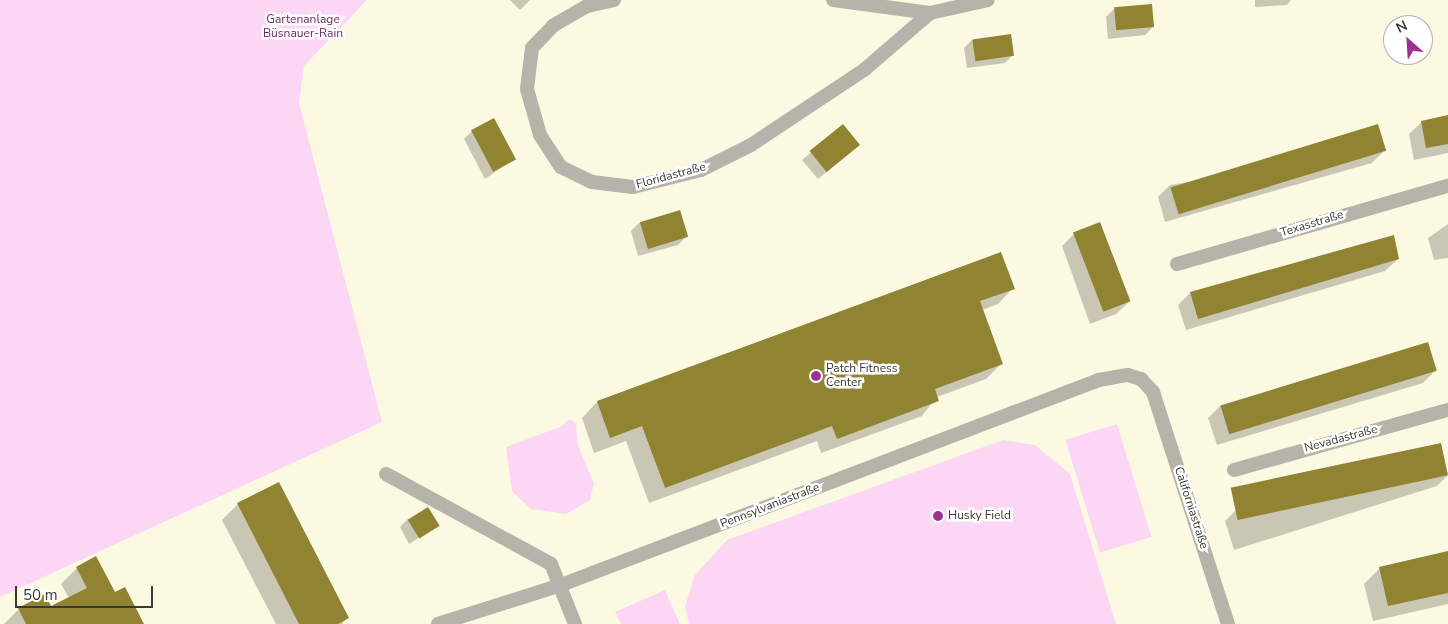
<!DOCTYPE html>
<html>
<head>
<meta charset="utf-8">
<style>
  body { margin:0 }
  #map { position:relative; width:1448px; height:624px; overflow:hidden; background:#fcf9e2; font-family:"Nunito Sans",sans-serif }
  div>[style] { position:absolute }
  .green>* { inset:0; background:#fcd6f5; transform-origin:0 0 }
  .shadow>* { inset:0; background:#0003 }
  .building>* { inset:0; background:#908332; transform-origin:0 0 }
  .minor>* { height:14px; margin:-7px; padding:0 7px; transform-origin:7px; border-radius:7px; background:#b5b3aa }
  .dots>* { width:14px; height:14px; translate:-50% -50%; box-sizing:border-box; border:2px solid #fff; border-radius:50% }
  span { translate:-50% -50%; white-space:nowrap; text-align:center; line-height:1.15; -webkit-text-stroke:5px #fff; paint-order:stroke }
  .park-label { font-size:12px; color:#702768 }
  .street-label { font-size:12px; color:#3b3a31 }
  .poi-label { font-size:12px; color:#3b3a31 }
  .left { translate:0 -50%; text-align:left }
  .north { position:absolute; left:1383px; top:15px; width:50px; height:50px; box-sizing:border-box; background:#fff; border:1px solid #b1b0ad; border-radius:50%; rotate:334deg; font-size:14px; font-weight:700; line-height:20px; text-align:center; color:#3b3a31 }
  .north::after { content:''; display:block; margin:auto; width:18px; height:22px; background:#9d3293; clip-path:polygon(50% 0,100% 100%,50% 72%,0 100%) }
  .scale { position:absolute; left:15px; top:586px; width:138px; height:22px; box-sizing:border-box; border:2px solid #3b3a31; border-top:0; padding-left:6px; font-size:15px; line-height:18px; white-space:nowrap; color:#3b3a31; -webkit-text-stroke:4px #fff; paint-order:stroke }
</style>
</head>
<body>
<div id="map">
  <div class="green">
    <div style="clip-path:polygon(0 0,367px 0,304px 66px,299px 103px,382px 422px,0 597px)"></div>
    <div style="clip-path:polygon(570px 419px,576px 423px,578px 446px,594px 483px,590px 500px,566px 514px,531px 509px,512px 491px,506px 447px,560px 427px)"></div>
    <div style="left:1117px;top:424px;width:118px;height:54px;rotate:73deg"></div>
    <div style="clip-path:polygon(1003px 440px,1035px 445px,1070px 474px,1116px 624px,689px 624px,685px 606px,695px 575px,727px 540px)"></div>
    <div style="clip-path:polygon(665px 590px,680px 624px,621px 624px,615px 612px)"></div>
  </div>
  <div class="shadow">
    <div style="clip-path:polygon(510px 0,530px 0,520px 10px)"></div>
    <div style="clip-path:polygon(1255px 0,1291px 0,1287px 5px,1255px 7px)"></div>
    <div style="clip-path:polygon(1114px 9px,1153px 27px,1145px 35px,1108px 39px,1106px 17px)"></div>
    <div style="clip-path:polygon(972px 40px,1013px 55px,1005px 63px,967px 68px,964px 48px)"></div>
    <div style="clip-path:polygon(1448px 117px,1448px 153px,1414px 160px,1409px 134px,1422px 122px)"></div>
    <div style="clip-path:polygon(842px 126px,850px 153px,818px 179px,802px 160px)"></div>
    <div style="clip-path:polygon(472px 131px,514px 159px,485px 179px,464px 139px)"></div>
    <div style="clip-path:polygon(1384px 151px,1372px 163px,1165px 222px,1158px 197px,1170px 185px)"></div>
    <div style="clip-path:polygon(680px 212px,686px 237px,678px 245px,638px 256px,631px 231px,639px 223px)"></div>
    <div style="clip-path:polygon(1448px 224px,1448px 258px,1434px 260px,1428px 238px)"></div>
    <div style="clip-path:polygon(1074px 234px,1129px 302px,1116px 314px,1090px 324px,1062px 246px)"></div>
    <div style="clip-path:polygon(1393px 236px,1398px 259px,1385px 271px,1186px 330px,1178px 305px,1190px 293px)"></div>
    <div style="clip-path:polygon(1000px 253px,1013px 288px,998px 304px,982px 310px,1001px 364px,986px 379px,937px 397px,922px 416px,821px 453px,817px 441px,649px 503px,626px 441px,594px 453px,582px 418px,597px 402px)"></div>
    <div style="clip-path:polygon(1435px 371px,1423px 383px,1217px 445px,1208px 418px,1220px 406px)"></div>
    <div style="clip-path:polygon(1441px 445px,1448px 475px,1437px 486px,1234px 550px,1225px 521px,1237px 509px)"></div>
    <div style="clip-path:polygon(238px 504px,347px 618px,342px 624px,276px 624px,222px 520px)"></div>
    <div style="clip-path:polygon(408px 519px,438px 526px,409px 544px,400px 527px)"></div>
    <div style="clip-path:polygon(1448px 553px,1448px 604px,1373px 621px,1364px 584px,1380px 568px)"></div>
    <div style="clip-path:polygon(77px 568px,115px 594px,143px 624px,4px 624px,19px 609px,51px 608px,69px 598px,61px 584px)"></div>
  </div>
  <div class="building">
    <div style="left:1152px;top:4px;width:23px;height:38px;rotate:85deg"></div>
    <div style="left:1011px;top:34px;width:22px;height:39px;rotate:82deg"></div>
    <div style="clip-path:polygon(1448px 115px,1448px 144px,1426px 148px,1421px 121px)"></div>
    <div style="left:494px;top:118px;width:47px;height:26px;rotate:62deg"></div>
    <div style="left:843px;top:124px;width:27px;height:43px;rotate:51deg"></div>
    <div style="left:1378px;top:124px;width:28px;height:217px;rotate:73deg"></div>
    <div style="left:680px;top:210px;width:28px;height:42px;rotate:73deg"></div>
    <div style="left:1100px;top:222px;width:85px;height:29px;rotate:69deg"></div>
    <div style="clip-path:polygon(1394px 235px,1399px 259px,1198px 319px,1190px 292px)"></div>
    <div style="clip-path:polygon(1001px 252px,1015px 289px,980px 301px,1003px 364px,935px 389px,939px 401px,837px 439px,832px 426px,665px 488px,642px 426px,610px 438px,597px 401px)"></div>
    <div style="left:1428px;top:342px;width:30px;height:217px;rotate:73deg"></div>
    <div style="left:1441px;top:443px;width:33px;height:215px;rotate:78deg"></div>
    <div style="clip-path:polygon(279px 482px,349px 618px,338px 624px,299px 624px,237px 503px)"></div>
    <div style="left:428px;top:507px;width:22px;height:24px;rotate:58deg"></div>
    <div style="clip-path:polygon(1448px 551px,1448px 593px,1388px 606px,1379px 567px)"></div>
    <div style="clip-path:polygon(96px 556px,115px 592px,125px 587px,144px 624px,26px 624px,18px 608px,45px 594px,51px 606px,87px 588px,76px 567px)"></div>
  </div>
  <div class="minor">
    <div style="left:614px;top:0;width:28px;rotate:167deg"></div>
    <div style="left:587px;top:6px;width:39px;rotate:150deg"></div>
    <div style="left:553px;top:26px;width:30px;rotate:134deg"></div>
    <div style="left:532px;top:48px;width:41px;rotate:97deg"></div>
    <div style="left:527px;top:89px;width:48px;rotate:74.2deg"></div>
    <div style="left:540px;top:135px;width:38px;rotate:57deg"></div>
    <div style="left:561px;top:167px;width:34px;rotate:26deg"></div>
    <div style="left:592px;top:182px;width:41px;rotate:7deg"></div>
    <div style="left:633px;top:187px;width:70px;rotate:-14deg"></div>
    <div style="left:701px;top:170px;width:56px;rotate:-26.6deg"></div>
    <div style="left:751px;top:145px;width:136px;rotate:-33.6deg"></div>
    <div style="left:864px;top:70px;width:87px;rotate:-40.8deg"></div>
    <div style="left:833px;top:0;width:98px;rotate:7.6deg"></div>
    <div style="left:930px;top:13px;width:59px;rotate:-12.6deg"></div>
    <div style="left:1177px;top:264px;width:282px;rotate:-16.1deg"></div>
    <div style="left:1234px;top:470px;width:222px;rotate:-15.7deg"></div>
    <div style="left:386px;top:474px;width:188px;rotate:28.6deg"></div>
    <div style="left:551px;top:564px;width:65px;rotate:68.2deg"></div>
    <div style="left:438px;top:624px;width:129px;rotate:-17.6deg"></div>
    <div style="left:561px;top:585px;width:576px;rotate:-20.86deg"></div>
    <div style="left:1099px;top:380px;width:29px;rotate:-10deg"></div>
    <div style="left:1128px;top:375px;width:14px;rotate:17deg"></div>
    <div style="left:1141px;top:379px;width:18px;rotate:47deg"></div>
    <div style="left:1153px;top:392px;width:244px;rotate:72.1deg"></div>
  </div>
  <div class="dots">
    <div style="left:816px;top:376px;background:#9d3293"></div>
    <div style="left:938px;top:516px;background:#9d3293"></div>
  </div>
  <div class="park-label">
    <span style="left:303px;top:27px">Gartenanlage<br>Büsnauer-Rain</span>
  </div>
  <div class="street-label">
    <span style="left:671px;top:176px;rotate:-15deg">Floridastraße</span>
    <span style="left:1312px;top:224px;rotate:-17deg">Texasstraße</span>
    <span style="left:1341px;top:439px;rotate:-15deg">Nevadastraße</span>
    <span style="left:770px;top:506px;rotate:-21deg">Pennsylvaniastraße</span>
    <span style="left:1191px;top:508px;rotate:72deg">Californiastraße</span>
  </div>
  <div class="poi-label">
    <span class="left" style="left:826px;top:376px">Patch Fitness<br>Center</span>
    <span class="left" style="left:948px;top:516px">Husky Field</span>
  </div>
  <div class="north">N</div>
  <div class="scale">50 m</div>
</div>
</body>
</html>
